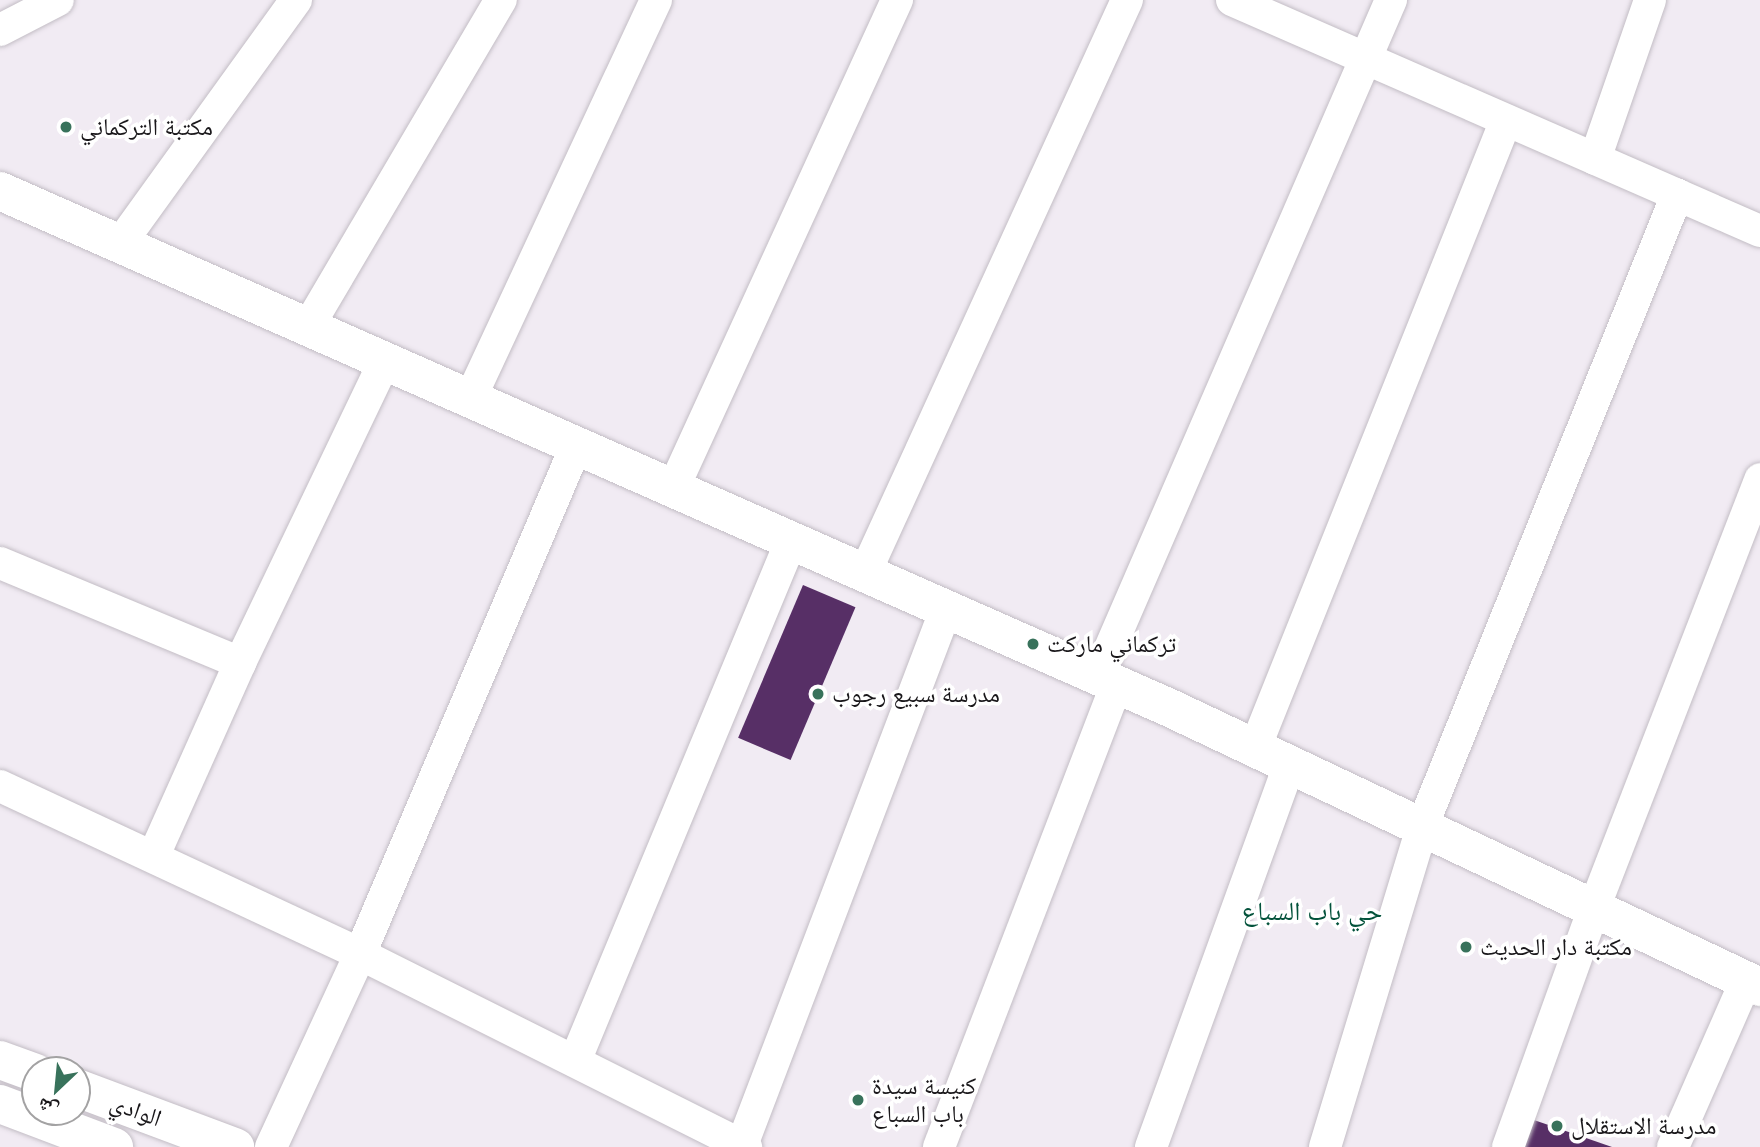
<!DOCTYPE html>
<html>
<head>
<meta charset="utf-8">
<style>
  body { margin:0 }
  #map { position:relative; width:1760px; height:1147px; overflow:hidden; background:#f1ebf3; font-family:Lora,"Noto Naskh Arabic",serif }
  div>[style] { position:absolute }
  .building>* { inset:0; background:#572f66; transform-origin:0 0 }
  .roads { filter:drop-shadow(0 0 2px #c3bdc5) drop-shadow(0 0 2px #c3bdc5) }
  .street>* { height:32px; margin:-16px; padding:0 16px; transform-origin:16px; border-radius:16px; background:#fff }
  .secondary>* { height:38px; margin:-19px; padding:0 19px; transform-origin:19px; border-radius:19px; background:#fff }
  .dots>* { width:19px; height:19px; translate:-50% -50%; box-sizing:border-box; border:4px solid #fff; border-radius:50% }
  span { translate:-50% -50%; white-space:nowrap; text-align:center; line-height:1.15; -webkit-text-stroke:7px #fff; paint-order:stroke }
  .poi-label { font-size:24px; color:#19171a }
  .left { translate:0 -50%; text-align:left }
  .street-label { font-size:24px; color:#19171a }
  .neighbourhood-label { font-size:26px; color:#03523b }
  .north { position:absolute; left:21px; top:1056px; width:70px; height:70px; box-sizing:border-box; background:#fff; border:2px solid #a3a2a3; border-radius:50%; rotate:206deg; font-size:19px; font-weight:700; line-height:28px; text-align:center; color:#19171a }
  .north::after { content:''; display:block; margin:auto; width:24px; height:32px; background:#38725b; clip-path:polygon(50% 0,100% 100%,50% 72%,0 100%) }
</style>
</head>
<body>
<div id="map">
  <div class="building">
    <div style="left:803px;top:585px;width:57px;height:166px;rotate:23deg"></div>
    <div style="clip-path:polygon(1534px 1120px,1612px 1147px,1524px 1147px)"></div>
  </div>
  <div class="roads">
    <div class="street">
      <div style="left:1232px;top:0;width:576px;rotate:23.63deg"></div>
      <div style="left:0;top:30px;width:65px;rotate:-27.3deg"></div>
      <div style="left:1595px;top:159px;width:168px;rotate:-70.9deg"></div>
      <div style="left:120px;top:244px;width:301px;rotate:-54.2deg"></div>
      <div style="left:308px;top:327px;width:380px;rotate:-59.5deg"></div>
      <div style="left:470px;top:399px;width:440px;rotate:-65deg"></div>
      <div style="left:673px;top:489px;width:538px;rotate:-65.39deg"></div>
      <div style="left:0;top:563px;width:260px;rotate:22.6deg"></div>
      <div style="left:240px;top:663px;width:210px;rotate:114.1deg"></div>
      <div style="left:865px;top:573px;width:630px;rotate:-65.43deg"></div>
      <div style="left:240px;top:663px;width:335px;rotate:-64.4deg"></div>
      <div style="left:1098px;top:676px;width:737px;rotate:-66.57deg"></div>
      <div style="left:1255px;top:748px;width:676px;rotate:-68.21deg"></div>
      <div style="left:0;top:786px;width:397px;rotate:25deg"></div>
      <div style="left:360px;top:954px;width:432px;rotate:26.6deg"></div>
      <div style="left:575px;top:1061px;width:563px;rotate:-67.44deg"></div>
      <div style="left:742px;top:1145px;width:574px;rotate:-69.16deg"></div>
      <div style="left:271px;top:1147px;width:213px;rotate:-65.2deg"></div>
      <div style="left:360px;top:954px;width:552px;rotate:-66.96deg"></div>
      <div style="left:939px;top:1147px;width:496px;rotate:-69deg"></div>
      <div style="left:1151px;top:1147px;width:407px;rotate:-70.1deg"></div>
      <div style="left:1325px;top:1147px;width:334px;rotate:-73.1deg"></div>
      <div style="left:1422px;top:827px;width:682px;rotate:-68.03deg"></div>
      <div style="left:1508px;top:1147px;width:254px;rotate:-70.2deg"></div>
      <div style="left:1594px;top:908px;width:460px;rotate:-68.8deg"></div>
      <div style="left:1673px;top:1147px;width:181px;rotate:-66.3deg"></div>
    </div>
    <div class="secondary">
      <div style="left:0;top:191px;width:1279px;rotate:23.84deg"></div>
      <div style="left:1170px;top:708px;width:653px;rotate:25.31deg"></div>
      <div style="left:0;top:1060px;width:37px;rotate:20deg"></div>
      <div style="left:77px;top:1088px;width:169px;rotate:20.5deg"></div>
      <div style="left:0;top:1104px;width:122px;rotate:20.7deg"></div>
    </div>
  </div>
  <div class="dots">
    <div style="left:66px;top:127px;background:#38725b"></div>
    <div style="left:1033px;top:644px;background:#38725b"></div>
    <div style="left:818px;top:694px;background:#38725b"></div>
    <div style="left:1466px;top:947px;background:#38725b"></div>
    <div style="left:858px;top:1100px;background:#38725b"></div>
    <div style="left:1557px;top:1126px;background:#38725b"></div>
  </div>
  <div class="poi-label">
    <span class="left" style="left:80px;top:127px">مكتبة التركماني</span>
    <span class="left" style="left:1047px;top:644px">تركماني ماركت</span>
    <span class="left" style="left:832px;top:694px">مدرسة سبيع رجوب</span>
    <span class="left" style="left:1480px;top:947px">مكتبة دار الحديث</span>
    <span class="left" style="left:872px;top:1100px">كنيسة سيدة<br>باب السباع</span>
    <span class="left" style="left:1571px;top:1126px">مدرسة الاستقلال</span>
  </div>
  <div class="street-label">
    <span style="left:136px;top:1110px;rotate:20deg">الوادي</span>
  </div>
  <div class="neighbourhood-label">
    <span style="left:1312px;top:911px">حي باب السباع</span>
  </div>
  <div class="north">ش</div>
</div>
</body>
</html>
